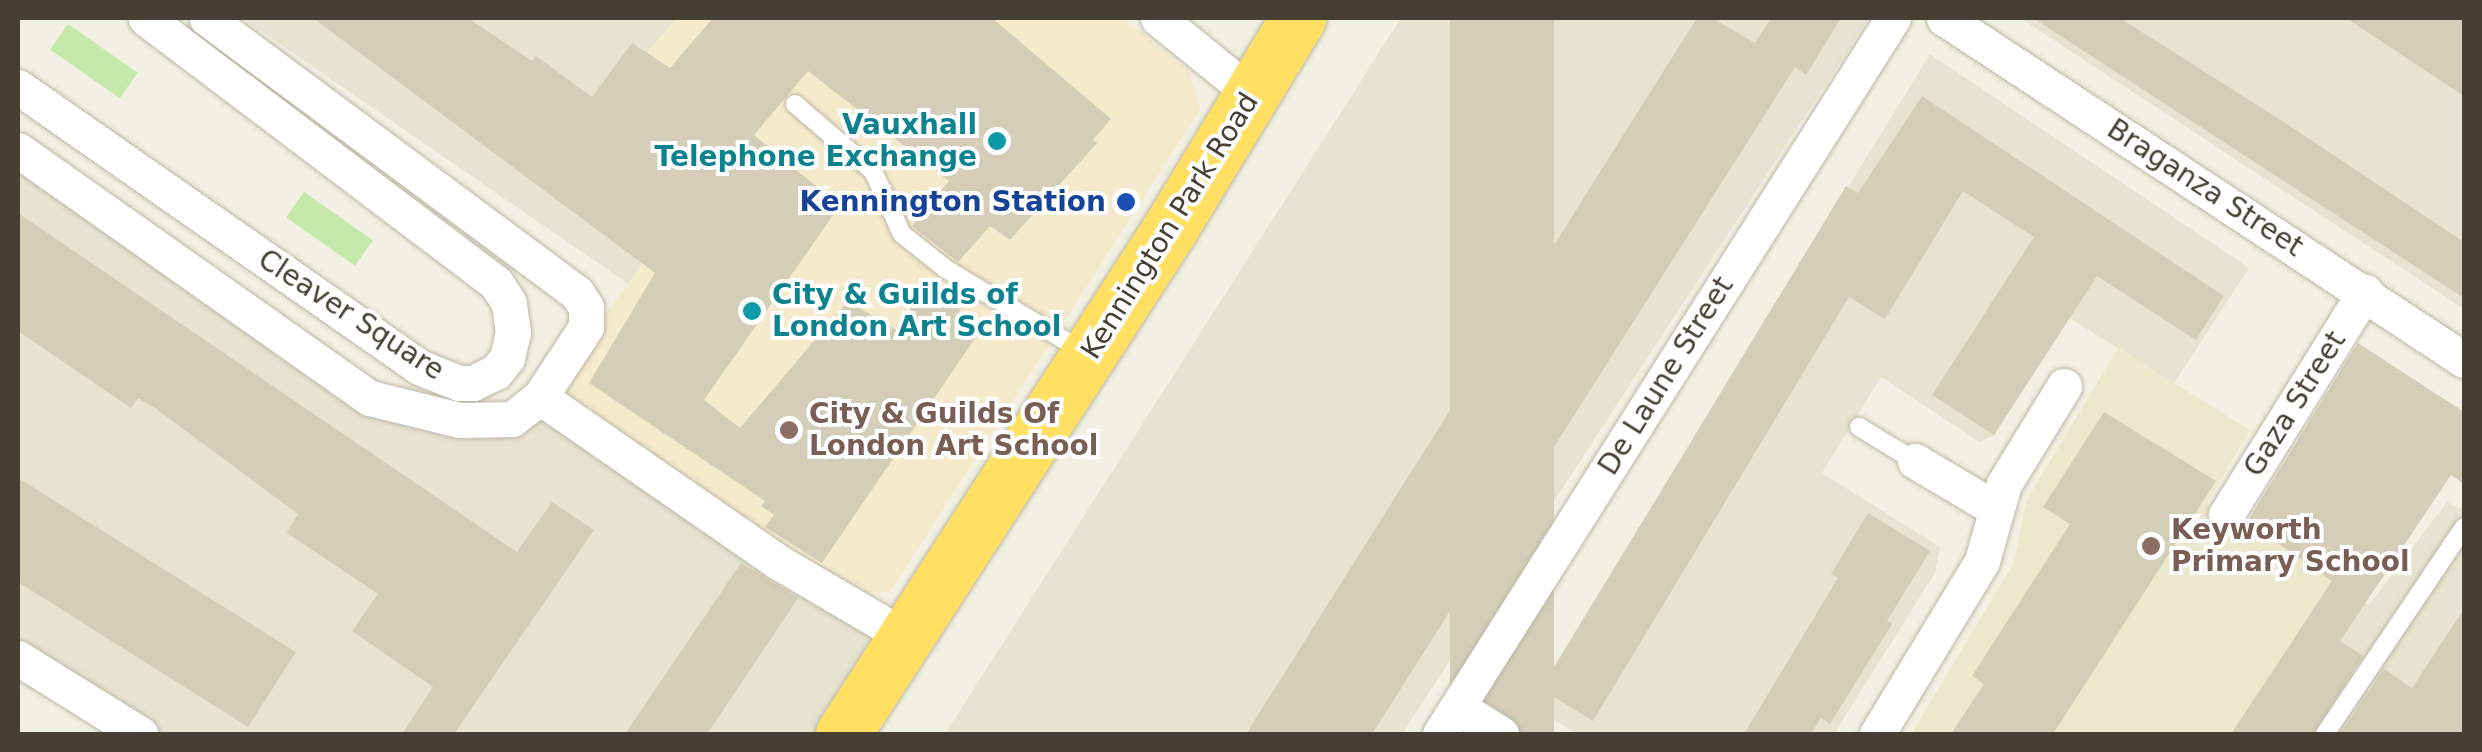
<!DOCTYPE html>
<html>
<head>
<meta charset="utf-8">
<style>
  body { margin:0 }
  #map { position:relative; width:2482px; height:752px; overflow:hidden; background:#f2f0e3; font-family:"DejaVu Sans",sans-serif }
  div>[style] { position:absolute }
  .residential>* { inset:0; background:#e7e3d1 }
  .commercial>* { inset:0; background:#f6eacd }
  .education>* { inset:0; background:#ece8cd }
  .green>* { inset:0; background:#c4e9aa; transform-origin:0 0 }
  .building>* { inset:0; background:#d4cdb8; transform-origin:0 0 }
  .roads { filter:drop-shadow(0 0 2px #beb9a6) drop-shadow(0 0 2px #beb9a6) }
  .lane>* { height:18px; margin:-9px; padding:0 9px; transform-origin:9px; border-radius:9px; background:#fff }
  .street>* { height:35px; margin:-17.5px; padding:0 17.5px; transform-origin:17.5px; border-radius:17.5px; background:#fff }
  .highway>* { height:55px; margin:-27.5px; padding:0 27.5px; transform-origin:27.5px; border-radius:27.5px; background:#ffe062 }
  .dots>* { width:28px; height:28px; translate:-50% -50%; box-sizing:border-box; border:5px solid #fff; border-radius:50% }
  span { translate:-50% -50%; white-space:nowrap; text-align:center; line-height:1.15; -webkit-text-stroke:8px #fff; paint-order:stroke }
  .culture-label { font-size:28px; color:#0d838f; font-weight:700 }
  .right { translate:-100% -50%; text-align:right }
  .left { translate:0 -50%; text-align:left }
  .street-label { font-size:28px; color:#454033 }
  .transit-label { font-size:28px; color:#164399; font-weight:700 }
  .education-label { font-size:28px; color:#785e54; font-weight:700 }
  .frame { position:absolute; inset:0; border:20px solid #454033; pointer-events:none }
</style>
</head>
<body>
<div id="map">
  <div class="residential">
    <div style="clip-path:polygon(242px 18px,677px 18px,647px 52px,744px 122px,630px 285px)"></div>
    <div style="clip-path:polygon(1401px 18px,1869px 18px,1402px 734px,945px 734px)"></div>
    <div style="clip-path:polygon(2020px 18px,2464px 18px,2464px 309px)"></div>
    <div style="clip-path:polygon(1930px 54px,2249px 268px,2174px 383px,2069px 318px,1994px 435px,1980px 442px,1881px 377px,1822px 473px,1940px 547px,1935px 573px,1834px 734px,1577px 734px,1530px 705px)"></div>
    <div style="clip-path:polygon(18px 166px,268px 343px,486px 430px,550px 420px,863px 616px,875px 640px,816px 734px,157px 734px,18px 647px)"></div>
    <div style="clip-path:polygon(2464px 498px,2464px 734px,2232px 734px,2331px 580px,2369px 605px,2447px 502px,2460px 509px)"></div>
  </div>
  <div class="commercial">
    <div style="clip-path:polygon(677px 18px,1124px 18px,1189px 71px,1200px 110px,890px 592px,857px 593px,648px 460px,568px 397px,563px 373px,744px 123px,647px 52px)"></div>
  </div>
  <div class="education">
    <div style="clip-path:polygon(2118px 348px,2250px 430px,2207px 503px,2247px 529px,2252px 522px,2331px 580px,2232px 734px,1911px 734px,2014px 562px,2027px 499px)"></div>
  </div>
  <div class="green">
    <div style="left:68px;top:24px;width:85px;height:31px;rotate:35deg"></div>
    <div style="left:304px;top:192px;width:84px;height:31px;rotate:35deg"></div>
  </div>
  <div class="building">
    <div style="clip-path:polygon(313px 18px,468px 18px,532px 61px,536px 56px,592px 97px,632px 43px,670px 68px,713px 18px,992px 18px,1111px 119px,1093px 140px,1097px 143px,1010px 240px,990px 226px,958px 262px,912px 226px,949px 181px,808px 71px,754px 135px,834px 201px,834px 214px,704px 400px,740px 428px,848px 301px,909px 337px,909px 294px,931px 278px,966px 301px,959px 311px,982px 328px,822px 563px,765px 527px,774px 515px,761px 506px,765px 501px,589px 383px,655px 273px)"></div>
    <div style="left:1450px;top:18px;width:104px;height:836px"></div>
    <div style="clip-path:polygon(1697px 18px,1712px 18px,1755px 43px,1771px 18px,1841px 18px,1806px 75px,1795px 67px,1372px 734px,1246px 734px)"></div>
    <div style="clip-path:polygon(2033px 18px,2120px 18px,2293px 128px,2464px 242px,2464px 298px)"></div>
    <div style="clip-path:polygon(2346px 18px,2464px 18px,2464px 96px)"></div>
    <div style="clip-path:polygon(1922px 96px,2224px 296px,2196px 340px,2097px 276px,1994px 435px,1932px 395px,2034px 237px,1963px 191px,1885px 319px,1849px 297px,1593px 721px,1541px 689px,1846px 186px,1858px 193px)"></div>
    <div style="clip-path:polygon(18px 213px,517px 552px,552px 502px,594px 530px,454px 734px,402px 734px,433px 687px,352px 631px,378px 594px,287px 533px,298px 514px,155px 408px,138px 398px,131px 408px,18px 331px)"></div>
    <div style="clip-path:polygon(2358px 343px,2464px 412px,2464px 484px,2451px 475px,2340px 641px,2363px 656px,2313px 734px,2231px 734px,2332px 581px,2247px 522px)"></div>
    <div style="clip-path:polygon(2104px 412px,2216px 481px,2053px 734px,1951px 734px,1984px 684px,1972px 676px,2070px 524px,2043px 507px)"></div>
    <div style="clip-path:polygon(18px 478px,296px 652px,248px 727px,18px 582px)"></div>
    <div style="clip-path:polygon(1868px 513px,1930px 551px,1887px 621px,1892px 624px,1830px 724px,1821px 718px,1811px 734px,1744px 734px,1838px 578px,1831px 574px)"></div>
    <div style="clip-path:polygon(741px 563px,798px 598px,707px 734px,625px 734px)"></div>
    <div style="clip-path:polygon(2464px 609px,2464px 734px,2340px 734px,2384px 669px,2412px 688px)"></div>
  </div>
  <div class="roads">
    <div class="lane">
      <div style="left:795px;top:104px;width:103px;rotate:40.7deg"></div>
      <div style="left:873px;top:171px;width:69px;rotate:65.3deg"></div>
      <div style="left:902px;top:234px;width:56px;rotate:38.5deg"></div>
      <div style="left:946px;top:269px;width:161px;rotate:31deg"></div>
      <div style="left:1859px;top:427px;width:66px;rotate:31.3deg"></div>
      <div style="left:2325px;top:734px;width:249px;rotate:-56.1deg"></div>
    </div>
    <div class="street">
      <div style="left:1158px;top:18px;width:124px;rotate:39.1deg"></div>
      <div style="left:1944px;top:18px;width:622px;rotate:33.33deg"></div>
      <div style="left:18px;top:87px;width:489px;rotate:34.9deg"></div>
      <div style="left:419px;top:367px;width:43px;rotate:21.8deg"></div>
      <div style="left:459px;top:383px;width:14px"></div>
      <div style="left:473px;top:383px;width:25px;rotate:-26deg"></div>
      <div style="left:496px;top:372px;width:18px;rotate:-52deg"></div>
      <div style="left:507px;top:358px;width:26px;rotate:-77deg"></div>
      <div style="left:513px;top:333px;width:30px;rotate:-98deg"></div>
      <div style="left:509px;top:303px;width:24px;rotate:-123deg"></div>
      <div style="left:496px;top:283px;width:439px;rotate:-142.9deg"></div>
      <div style="left:18px;top:150px;width:431px;rotate:35.2deg"></div>
      <div style="left:370px;top:398px;width:92px;rotate:13.9deg"></div>
      <div style="left:459px;top:420px;width:53px;rotate:-1.1deg"></div>
      <div style="left:512px;top:419px;width:36px;rotate:-38deg"></div>
      <div style="left:540px;top:397px;width:84px;rotate:-56.7deg"></div>
      <div style="left:586px;top:327px;width:20px;rotate:-90deg"></div>
      <div style="left:586px;top:307px;width:17px;rotate:-123deg"></div>
      <div style="left:577px;top:293px;width:461px;rotate:-143.4deg"></div>
      <div style="left:540px;top:397px;width:290px;rotate:34.7deg"></div>
      <div style="left:778px;top:562px;width:148px;rotate:30.4deg"></div>
      <div style="left:1915px;top:461px;width:94px;rotate:30.7deg"></div>
      <div style="left:2226px;top:515px;width:263px;rotate:-58.1deg"></div>
      <div style="left:18px;top:658px;width:144px;rotate:31.9deg"></div>
      <div style="left:1458px;top:707px;width:51px;rotate:32.1deg"></div>
      <div style="left:1440px;top:734px;width:847px;rotate:-57.68deg"></div>
      <div style="left:1877px;top:734px;width:202px;rotate:-58.7deg"></div>
      <div style="left:1982px;top:561px;width:80px;rotate:-74.1deg"></div>
      <div style="left:2004px;top:484px;width:115px;rotate:-58.5deg"></div>
    </div>
    <div class="highway">
      <div style="left:843px;top:734px;width:604px;rotate:-57.1deg"></div>
      <div style="left:1171px;top:227px;width:245px;rotate:-58.7deg"></div>
    </div>
  </div>
  <div class="dots">
    <div style="left:997px;top:141px;background:#0f9aa8"></div>
    <div style="left:1126px;top:202px;background:#1a4fb4"></div>
    <div style="left:752px;top:311px;background:#0f9aa8"></div>
    <div style="left:789px;top:430px;background:#8d6e63"></div>
    <div style="left:2151px;top:546px;background:#8d6e63"></div>
  </div>
  <div class="culture-label">
    <span class="right" style="left:977px;top:141px">Vauxhall<br>Telephone Exchange</span>
    <span class="left" style="left:772px;top:311px">City &amp; Guilds of<br>London Art School</span>
  </div>
  <div class="street-label">
    <span style="left:2205px;top:188px;rotate:33deg">Braganza Street</span>
    <span style="left:1170px;top:226px;rotate:-58deg">Kennington Park Road</span>
    <span style="left:351px;top:315px;rotate:33deg">Cleaver Square</span>
    <span style="left:1666px;top:376px;rotate:-58deg">De Laune Street</span>
    <span style="left:2295px;top:404px;rotate:-58deg">Gaza Street</span>
  </div>
  <div class="transit-label">
    <span class="right" style="left:1106px;top:202px">Kennington Station</span>
  </div>
  <div class="education-label">
    <span class="left" style="left:809px;top:430px">City &amp; Guilds Of<br>London Art School</span>
    <span class="left" style="left:2171px;top:546px">Keyworth<br>Primary School</span>
  </div>
  <div class="frame"></div>
</div>
</body>
</html>
